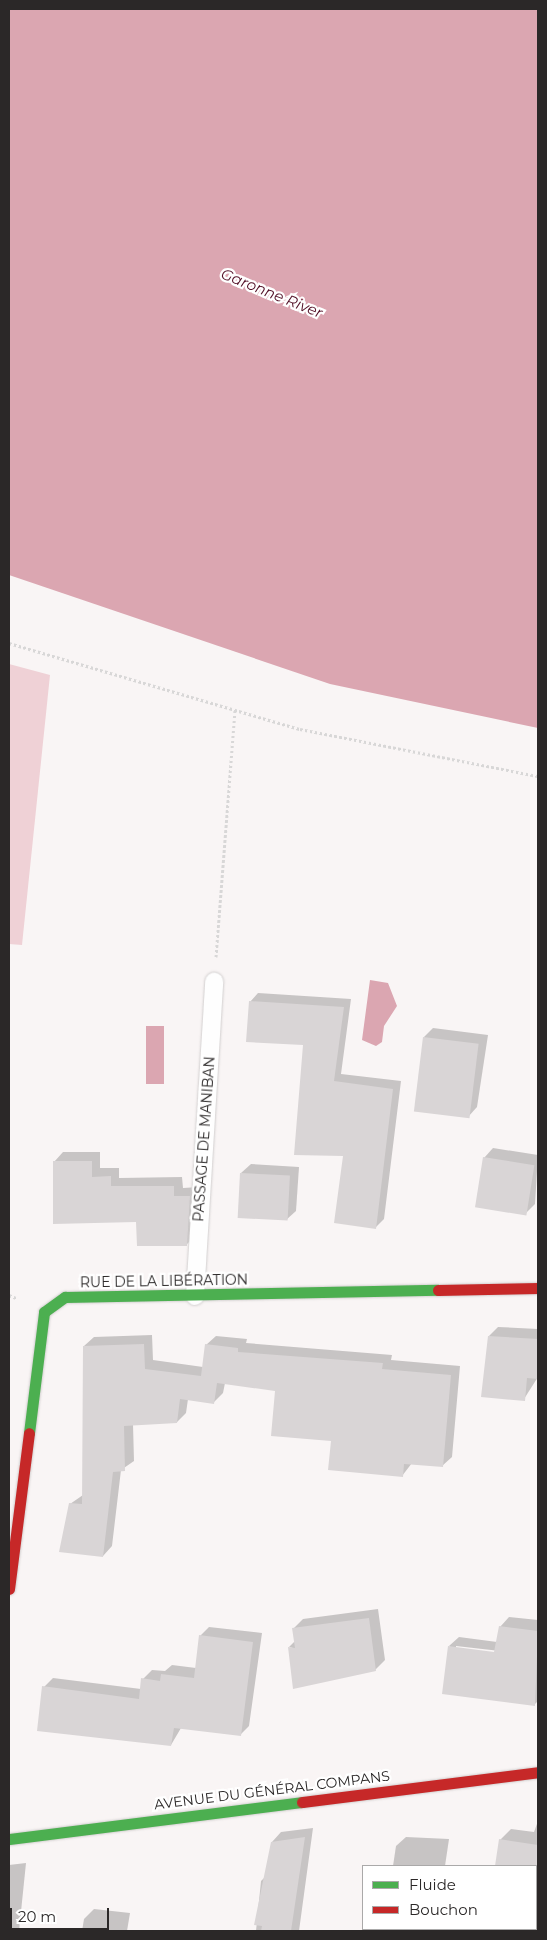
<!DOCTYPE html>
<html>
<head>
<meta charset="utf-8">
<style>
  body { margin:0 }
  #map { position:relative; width:547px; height:1940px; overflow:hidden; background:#f9f5f5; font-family:Montserrat,sans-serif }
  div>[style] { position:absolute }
  .green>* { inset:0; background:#efd1d6 }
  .water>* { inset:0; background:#dba6b1; transform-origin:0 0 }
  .shadow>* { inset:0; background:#0003 }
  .building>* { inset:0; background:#d9d5d6; transform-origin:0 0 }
  .path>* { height:3px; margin-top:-1.5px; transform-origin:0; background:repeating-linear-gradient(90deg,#d8d7d7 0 2.5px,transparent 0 5px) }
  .roads { filter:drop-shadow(0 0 1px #d2cfcf) drop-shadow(0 0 1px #d2cfcf) }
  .lane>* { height:18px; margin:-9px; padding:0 9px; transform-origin:9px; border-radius:9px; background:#fefefe }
  .fast>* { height:11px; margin:-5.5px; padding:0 5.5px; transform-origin:5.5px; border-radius:5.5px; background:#4caf50 }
  .jam>* { height:11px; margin:-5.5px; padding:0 5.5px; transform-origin:5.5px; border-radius:5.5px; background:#c62828 }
  span { translate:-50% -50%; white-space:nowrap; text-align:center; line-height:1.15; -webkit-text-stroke:4.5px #fff; paint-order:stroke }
  .street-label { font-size:14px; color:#2b2828 }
  .water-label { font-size:15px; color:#510e25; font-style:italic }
  .frame { position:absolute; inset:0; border:10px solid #2b2828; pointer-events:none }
  .legend { position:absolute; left:362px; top:1865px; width:175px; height:65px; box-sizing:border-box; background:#fff; border:1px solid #aaa9a9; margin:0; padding:6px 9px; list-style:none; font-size:15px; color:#2b2828 }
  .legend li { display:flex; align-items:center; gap:10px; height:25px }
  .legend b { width:25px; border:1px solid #aaa9a9 }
  .scale { position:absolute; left:10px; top:1908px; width:99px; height:22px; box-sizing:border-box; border:2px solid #2b2828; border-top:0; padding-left:6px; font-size:15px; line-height:18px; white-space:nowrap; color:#2b2828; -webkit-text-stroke:4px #fff; paint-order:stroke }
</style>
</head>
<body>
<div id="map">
  <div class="green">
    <div style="clip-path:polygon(9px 664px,50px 675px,22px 945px,9px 944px)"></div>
  </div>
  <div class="water">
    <div style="clip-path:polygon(9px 9px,538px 9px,538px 728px,330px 684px,9px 575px)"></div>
    <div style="clip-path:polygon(370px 980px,388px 983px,397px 1006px,384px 1026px,382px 1042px,376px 1046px,362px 1040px)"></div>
    <div style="left:146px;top:1026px;width:18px;height:58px"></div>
  </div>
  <div class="shadow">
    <div style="clip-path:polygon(258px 993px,351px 999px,341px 1074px,401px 1081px,384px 1219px,376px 1227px,304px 1043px,250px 1002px)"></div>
    <div style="clip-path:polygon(433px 1028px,488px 1035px,477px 1107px,468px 1117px,424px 1037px)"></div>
    <div style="clip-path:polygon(493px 1148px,538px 1155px,535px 1204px,525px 1214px,484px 1158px)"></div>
    <div style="clip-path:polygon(63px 1152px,100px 1152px,100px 1168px,119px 1168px,119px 1178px,182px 1177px,183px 1188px,199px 1187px,196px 1235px,187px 1244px,138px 1221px,54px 1162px)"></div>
    <div style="clip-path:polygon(251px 1164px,299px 1167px,296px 1211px,286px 1220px,241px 1173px)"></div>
    <div style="clip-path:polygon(498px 1327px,538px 1329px,538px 1377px,524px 1399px,489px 1336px)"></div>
    <div style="clip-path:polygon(152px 1335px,153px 1360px,203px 1367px,206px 1345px,216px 1336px,247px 1339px,246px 1343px,392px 1355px,391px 1360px,460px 1366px,452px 1457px,442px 1466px,412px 1463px,402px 1476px,332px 1440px,277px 1390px,225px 1383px,223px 1393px,214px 1402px,188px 1399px,186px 1413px,177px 1422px,133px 1424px,134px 1461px,121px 1470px,112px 1546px,103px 1556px,70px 1504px,83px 1495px,84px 1346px,94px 1337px)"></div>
    <div style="clip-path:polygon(378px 1609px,385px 1660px,375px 1670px,289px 1647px,295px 1641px,293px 1629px,303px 1619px)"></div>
    <div style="clip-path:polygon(evenodd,509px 1617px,538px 1620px,538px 1701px,534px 1705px,449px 1646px,459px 1637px,497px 1642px,500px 1627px,509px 1617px,456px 1646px,500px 1651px,500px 1654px,456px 1648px,456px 1646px)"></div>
    <div style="clip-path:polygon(209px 1627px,262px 1633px,249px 1726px,240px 1735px,181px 1728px,171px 1745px,44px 1687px,53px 1678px,141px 1689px,143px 1679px,152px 1670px,165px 1671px,172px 1665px,196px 1668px,200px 1636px)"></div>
    <div style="clip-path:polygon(538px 1821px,538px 1913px,536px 1866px,496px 1866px,500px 1840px,511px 1829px,534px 1832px)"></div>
    <div style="clip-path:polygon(313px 1828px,299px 1931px,256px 1931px,261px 1881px,268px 1874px,272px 1842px,281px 1832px)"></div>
    <div style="clip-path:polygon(406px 1837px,449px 1839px,445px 1866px,393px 1866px,396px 1846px)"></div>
    <div style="clip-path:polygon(26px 1863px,19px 1931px,9px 1931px,9px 1865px)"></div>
    <div style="clip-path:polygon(94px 1909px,130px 1913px,127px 1931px,82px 1931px,84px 1919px)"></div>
  </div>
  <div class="building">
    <div style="clip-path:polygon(249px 1001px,344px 1007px,334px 1081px,393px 1089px,376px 1229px,334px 1223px,343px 1156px,294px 1155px,303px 1045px,246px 1042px)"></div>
    <div style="left:423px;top:1037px;width:56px;height:75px;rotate:7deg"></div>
    <div style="left:483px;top:1157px;width:52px;height:51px;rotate:9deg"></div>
    <div style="clip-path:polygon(53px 1161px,92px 1161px,92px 1177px,111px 1176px,111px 1186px,174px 1186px,174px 1196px,190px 1196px,187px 1246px,137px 1246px,136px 1222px,53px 1224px)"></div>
    <div style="left:240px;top:1173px;width:50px;height:45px;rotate:3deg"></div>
    <div style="clip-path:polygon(488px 1336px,538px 1339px,538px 1379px,527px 1378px,525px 1401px,481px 1397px)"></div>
    <div style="clip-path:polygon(144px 1344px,145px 1369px,201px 1376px,205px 1344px,238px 1348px,238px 1352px,383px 1363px,382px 1369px,451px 1375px,443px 1467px,404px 1464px,403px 1477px,328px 1470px,331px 1441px,271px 1436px,275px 1391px,217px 1383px,214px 1404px,180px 1399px,177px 1423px,124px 1426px,125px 1471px,113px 1472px,103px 1557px,59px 1552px,69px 1503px,82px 1504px,83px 1346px)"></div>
    <div style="clip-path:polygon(369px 1618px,376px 1671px,293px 1689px,288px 1647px,295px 1648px,292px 1628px)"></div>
    <div style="clip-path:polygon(499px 1626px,538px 1631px,535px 1706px,442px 1694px,448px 1646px,494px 1652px)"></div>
    <div style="clip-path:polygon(199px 1635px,253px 1642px,241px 1736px,174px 1728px,171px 1746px,37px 1731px,42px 1686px,139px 1699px,141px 1678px,160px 1681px,161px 1674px,194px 1678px)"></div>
    <div style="clip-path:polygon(305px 1837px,291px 1931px,261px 1931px,262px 1926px,254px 1925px,271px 1842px)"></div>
    <div style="clip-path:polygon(499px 1839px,538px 1845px,538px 1866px,495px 1866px)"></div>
  </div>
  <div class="path">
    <div style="left:9px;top:643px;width:303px;rotate:16.5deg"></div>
    <div style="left:300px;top:729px;width:243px;rotate:11.2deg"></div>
    <div style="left:216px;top:957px;width:247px;rotate:-85.6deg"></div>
    <div style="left:9px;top:1295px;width:8px;rotate:23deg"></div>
  </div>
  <div class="roads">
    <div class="lane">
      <div style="left:195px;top:1296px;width:315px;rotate:-86.5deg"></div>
    </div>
    <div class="fast">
      <div style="left:29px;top:1433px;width:122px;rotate:-82.9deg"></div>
      <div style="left:44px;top:1312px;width:26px;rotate:-36deg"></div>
      <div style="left:65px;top:1297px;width:373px;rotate:-1.1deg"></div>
      <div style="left:9px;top:1839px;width:295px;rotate:-7.2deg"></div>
    </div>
    <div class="jam">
      <div style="left:438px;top:1290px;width:100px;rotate:-1.1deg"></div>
      <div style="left:9px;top:1589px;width:157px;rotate:-82.7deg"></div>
      <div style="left:302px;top:1802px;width:238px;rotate:-7.2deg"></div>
    </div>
  </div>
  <div class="street-label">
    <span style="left:204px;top:1139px;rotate:-86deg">PASSAGE DE MANIBAN</span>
    <span style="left:164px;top:1281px;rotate:-1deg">RUE DE LA LIBÉRATION</span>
    <span style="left:272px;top:1790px;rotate:-7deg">AVENUE DU GÉNÉRAL COMPANS</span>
  </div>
  <div class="water-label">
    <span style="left:272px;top:293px;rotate:22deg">Garonne River</span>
  </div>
  <div class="frame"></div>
  <ul class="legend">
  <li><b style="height:6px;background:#4caf50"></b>Fluide</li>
  <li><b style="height:6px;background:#c62828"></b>Bouchon</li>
  </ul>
  <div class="scale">20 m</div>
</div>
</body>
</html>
